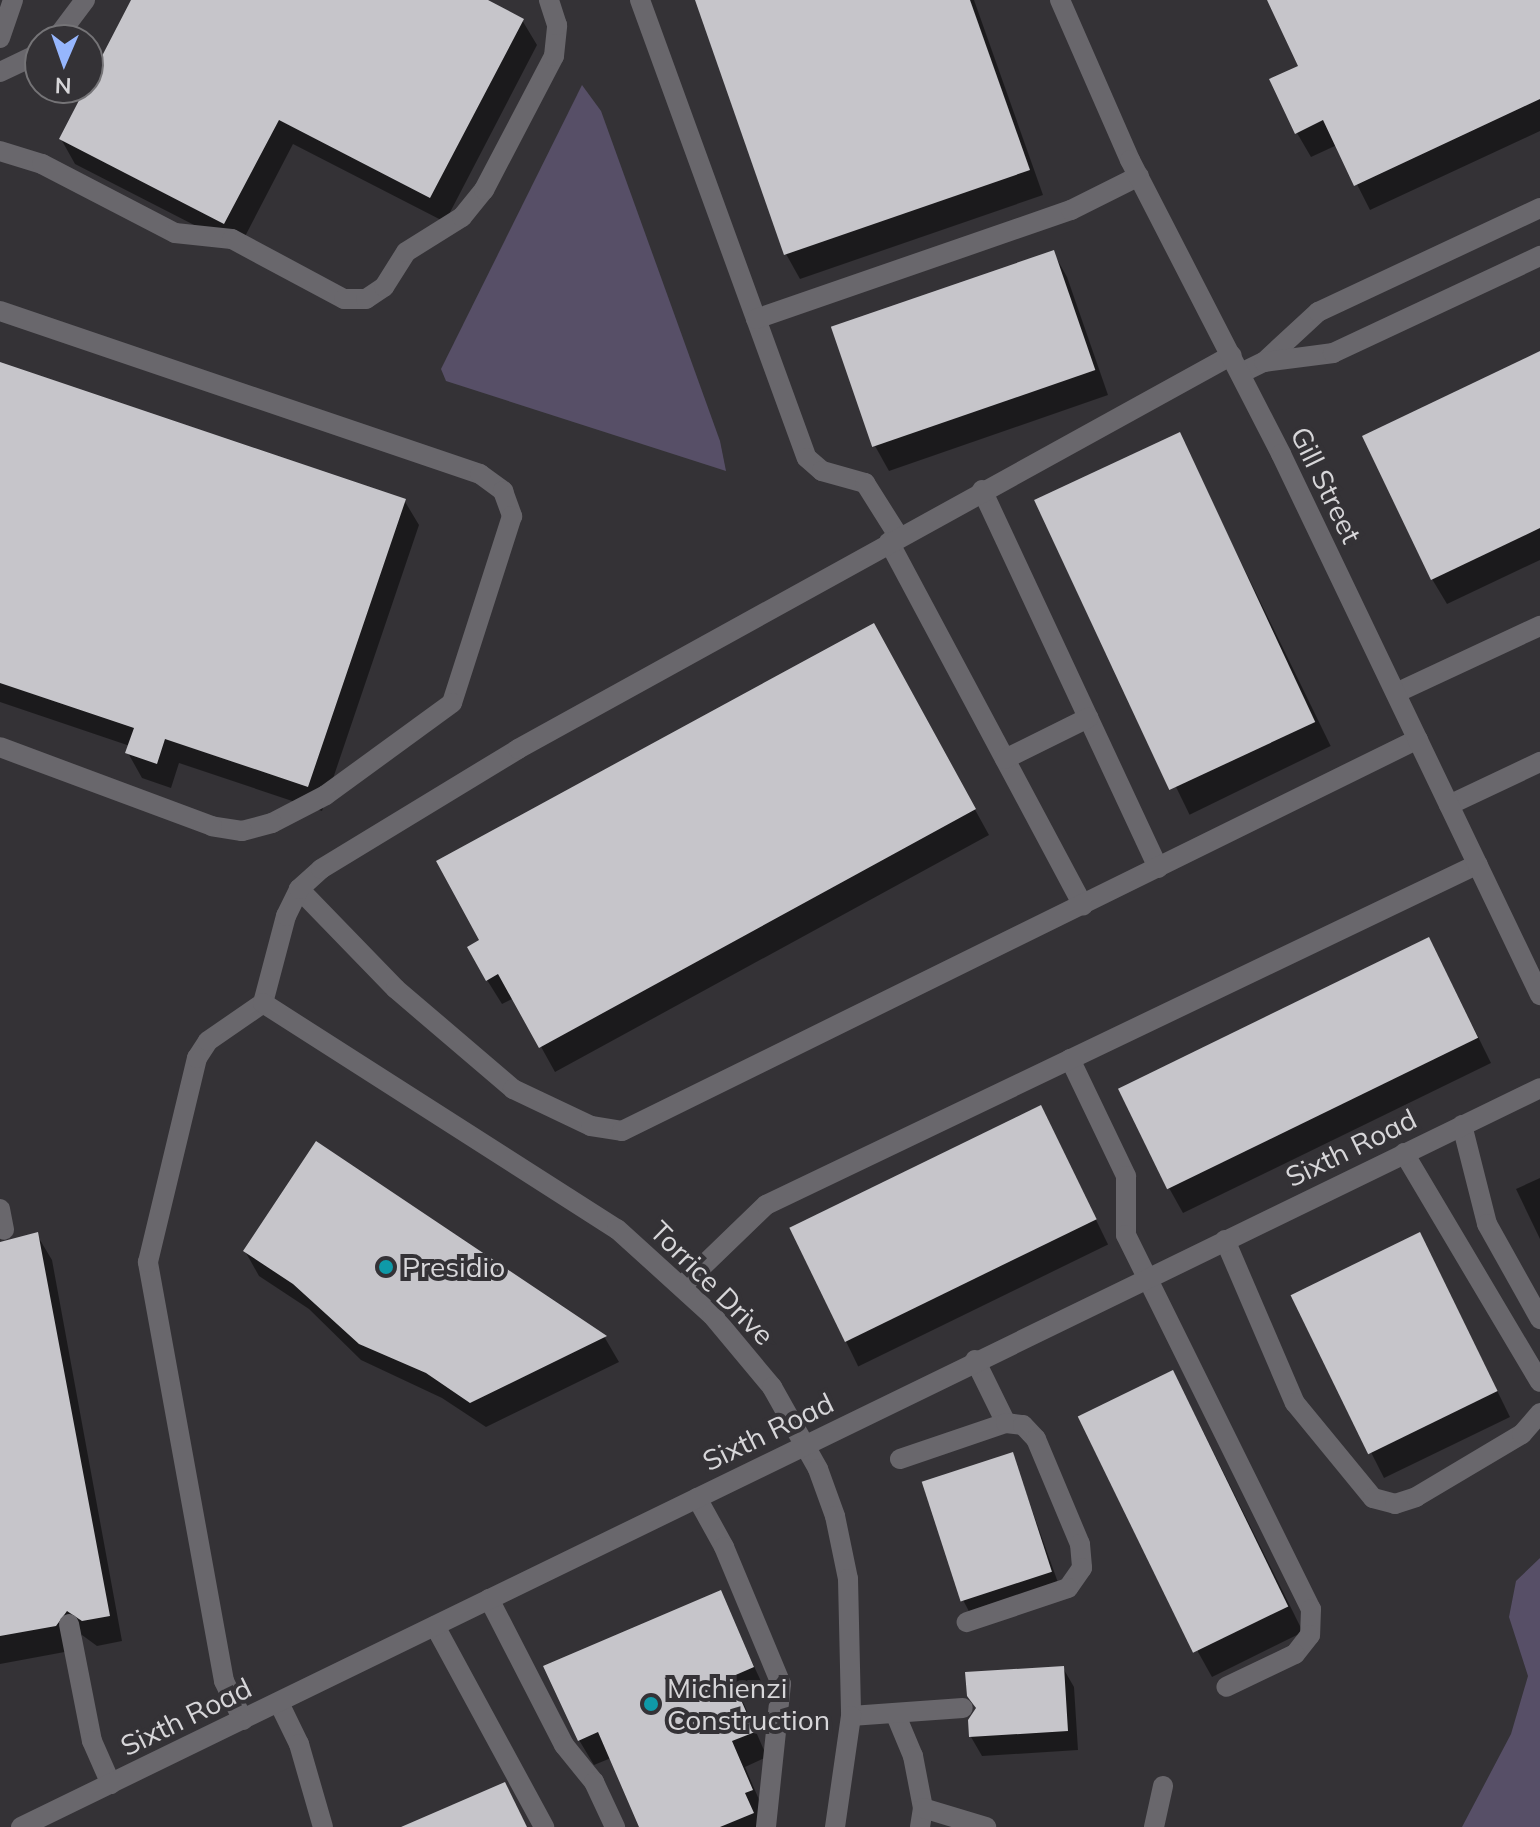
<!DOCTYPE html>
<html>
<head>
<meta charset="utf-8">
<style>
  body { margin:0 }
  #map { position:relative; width:1540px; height:1827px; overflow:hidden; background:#343236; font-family:Mulish,sans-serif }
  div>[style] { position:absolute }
  .green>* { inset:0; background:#574f67 }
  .shadow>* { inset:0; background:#0007; transform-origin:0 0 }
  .building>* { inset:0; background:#c6c5ca; transform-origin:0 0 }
  .lane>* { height:20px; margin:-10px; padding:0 10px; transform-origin:10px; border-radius:10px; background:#69676c }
  .street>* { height:20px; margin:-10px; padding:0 10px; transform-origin:10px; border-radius:10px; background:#69676c }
  .secondary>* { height:20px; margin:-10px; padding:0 10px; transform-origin:10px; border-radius:10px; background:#69676c }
  .dots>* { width:22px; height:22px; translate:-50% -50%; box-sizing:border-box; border:4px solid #343236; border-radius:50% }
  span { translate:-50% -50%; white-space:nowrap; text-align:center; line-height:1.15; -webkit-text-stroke:8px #343236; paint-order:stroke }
  .street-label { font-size:28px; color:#d7d6d9 }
  .poi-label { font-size:28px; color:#d7d6d9 }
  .left { translate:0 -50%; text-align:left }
  .north { position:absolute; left:24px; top:24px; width:80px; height:80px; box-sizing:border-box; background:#343236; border:2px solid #757477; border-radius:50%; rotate:182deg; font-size:22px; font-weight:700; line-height:32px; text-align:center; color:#d7d6d9 }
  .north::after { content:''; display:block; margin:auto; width:28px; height:36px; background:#96b6fd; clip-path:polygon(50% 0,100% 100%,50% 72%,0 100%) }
</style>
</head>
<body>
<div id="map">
  <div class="green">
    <div style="clip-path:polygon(582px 85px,601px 111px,720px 441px,726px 471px,446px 381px,441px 369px)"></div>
    <div style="clip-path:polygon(1540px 1558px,1540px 1827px,1462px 1827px,1511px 1734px,1528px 1676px,1509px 1617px,1516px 1581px)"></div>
  </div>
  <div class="shadow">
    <div style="clip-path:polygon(133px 0,484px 0,522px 20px,537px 45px,445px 222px,293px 144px,239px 248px,75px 164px,61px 139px)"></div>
    <div style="clip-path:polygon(697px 0,974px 0,1043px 195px,800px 279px,786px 254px)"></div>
    <div style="clip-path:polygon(1269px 0,1540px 0,1540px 131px,1370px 210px,1337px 145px,1311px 157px,1297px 133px,1300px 67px)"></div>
    <div style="clip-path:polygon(1053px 252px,1067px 277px,1108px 395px,889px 471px,875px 446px)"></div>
    <div style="clip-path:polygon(1540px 354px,1540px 560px,1447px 604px,1432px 579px)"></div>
    <div style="clip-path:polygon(0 364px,404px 500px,419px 525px,322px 811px,179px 763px,171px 788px,142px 778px,128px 753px,130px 746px,0 702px)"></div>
    <div style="left:1179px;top:435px;width:346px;height:157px;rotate:64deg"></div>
    <div style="clip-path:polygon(887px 650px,989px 835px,555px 1072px,514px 998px,502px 1004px,487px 980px)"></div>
    <div style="clip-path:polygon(1442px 964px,1491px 1063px,1183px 1213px,1169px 1188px)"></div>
    <div style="left:1041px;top:1107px;width:153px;height:278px;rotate:64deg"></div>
    <div style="clip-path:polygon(317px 1144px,605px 1338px,619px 1362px,486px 1427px,442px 1398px,361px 1360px,309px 1309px,259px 1276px,245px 1251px)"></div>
    <div style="clip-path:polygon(1540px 1178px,1540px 1239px,1516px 1189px)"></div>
    <div style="clip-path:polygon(37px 1235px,52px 1260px,122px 1641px,97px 1646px,82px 1635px,70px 1651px,0 1664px,0 1246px)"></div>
    <div style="clip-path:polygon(1433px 1260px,1510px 1417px,1384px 1478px,1292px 1296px)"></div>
    <div style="clip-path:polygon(1186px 1397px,1303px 1632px,1212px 1677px,1198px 1652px)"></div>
    <div style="clip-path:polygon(1012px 1454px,1061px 1591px,973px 1619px,963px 1600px)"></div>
    <div style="clip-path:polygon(720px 1593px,766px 1692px,743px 1702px,767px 1757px,745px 1767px,766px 1816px,762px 1827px,641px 1827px,611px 1758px,594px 1765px,579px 1740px)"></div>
    <div style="clip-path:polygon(1063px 1668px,1074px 1687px,1078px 1750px,982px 1756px,971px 1737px,977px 1710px,968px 1695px)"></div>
  </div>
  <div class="building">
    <div style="clip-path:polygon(131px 0,488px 0,524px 19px,430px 198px,279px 120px,224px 224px,59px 139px)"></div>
    <div style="clip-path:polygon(695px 0,970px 0,1030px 170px,784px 255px)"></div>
    <div style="clip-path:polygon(1267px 0,1540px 0,1540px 99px,1354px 186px,1323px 120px,1295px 134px,1269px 79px,1298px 66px)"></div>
    <div style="left:1054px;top:250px;width:127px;height:236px;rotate:71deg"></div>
    <div style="clip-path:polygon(1540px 351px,1540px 528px,1431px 580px,1362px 436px)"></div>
    <div style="clip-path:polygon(0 362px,406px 499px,308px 787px,165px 739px,157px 764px,125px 753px,134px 728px,0 683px)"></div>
    <div style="left:1180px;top:432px;width:320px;height:161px;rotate:65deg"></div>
    <div style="clip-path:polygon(874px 623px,976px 809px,539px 1048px,498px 974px,486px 981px,467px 947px,479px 940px,436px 861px)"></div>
    <div style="left:1429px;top:937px;width:112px;height:346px;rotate:64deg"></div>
    <div style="left:1041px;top:1105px;width:127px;height:280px;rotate:64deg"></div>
    <div style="clip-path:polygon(316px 1141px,607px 1336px,470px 1403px,426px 1373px,359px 1344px,293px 1284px,243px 1251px)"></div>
    <div style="clip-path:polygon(38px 1232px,110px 1616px,82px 1621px,67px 1611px,56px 1626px,0 1636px,0 1242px)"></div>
    <div style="left:1420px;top:1232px;width:177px;height:144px;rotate:64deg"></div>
    <div style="left:1173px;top:1370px;width:263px;height:106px;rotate:64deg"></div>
    <div style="left:1013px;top:1452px;width:126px;height:96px;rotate:72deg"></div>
    <div style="clip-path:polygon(721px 1590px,754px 1667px,731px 1677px,755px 1732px,732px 1741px,753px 1790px,745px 1793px,754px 1813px,720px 1827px,639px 1827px,598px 1732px,578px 1741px,543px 1666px)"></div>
    <div style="clip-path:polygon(1064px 1666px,1068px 1731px,969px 1737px,968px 1720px,976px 1708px,967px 1696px,965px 1672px)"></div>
    <div style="clip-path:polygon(505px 1782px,527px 1827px,401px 1827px)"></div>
  </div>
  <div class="lane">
    <div style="left:640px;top:0;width:487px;rotate:70deg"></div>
    <div style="left:807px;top:458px;width:20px;rotate:41deg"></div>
    <div style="left:822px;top:471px;width:45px;rotate:15.6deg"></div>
    <div style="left:865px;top:483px;width:64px;rotate:57.8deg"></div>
    <div style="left:55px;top:40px;width:50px;rotate:-53.1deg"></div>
    <div style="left:0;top:72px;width:44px;rotate:-25.4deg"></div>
    <div style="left:0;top:151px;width:44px;rotate:17.2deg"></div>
    <div style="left:42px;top:164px;width:150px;rotate:27.4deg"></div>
    <div style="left:175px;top:233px;width:57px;rotate:6deg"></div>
    <div style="left:232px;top:239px;width:127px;rotate:28.2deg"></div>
    <div style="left:344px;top:299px;width:22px"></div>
    <div style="left:366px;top:299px;width:22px;rotate:-34deg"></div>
    <div style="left:384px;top:287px;width:41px;rotate:-57.8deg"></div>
    <div style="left:406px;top:252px;width:66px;rotate:-32deg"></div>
    <div style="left:462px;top:217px;width:35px;rotate:-51deg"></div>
    <div style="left:484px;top:190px;width:151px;rotate:-62.4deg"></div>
    <div style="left:554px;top:56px;width:31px;rotate:-84deg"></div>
    <div style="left:557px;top:25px;width:26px;rotate:-108deg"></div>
    <div style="left:0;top:311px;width:507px;rotate:18.76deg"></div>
    <div style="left:480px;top:474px;width:29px;rotate:36deg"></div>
    <div style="left:503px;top:491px;width:27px;rotate:70deg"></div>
    <div style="left:512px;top:516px;width:196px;rotate:107.8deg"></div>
    <div style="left:452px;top:703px;width:156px;rotate:143.9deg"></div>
    <div style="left:326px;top:795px;width:61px;rotate:152.6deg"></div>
    <div style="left:272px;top:823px;width:31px;rotate:165deg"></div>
    <div style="left:242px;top:831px;width:30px;rotate:-171deg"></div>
    <div style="left:212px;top:826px;width:226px;rotate:-159.6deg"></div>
    <div style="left:756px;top:319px;width:333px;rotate:-19.1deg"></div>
    <div style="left:1071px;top:210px;width:76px;rotate:-26.6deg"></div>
    <div style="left:1264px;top:362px;width:74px;rotate:-42.8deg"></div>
    <div style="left:1318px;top:312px;width:245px;rotate:-25.1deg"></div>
    <div style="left:1241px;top:373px;width:25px;rotate:-26deg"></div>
    <div style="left:1264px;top:362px;width:70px;rotate:-7.4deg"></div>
    <div style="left:1333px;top:353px;width:229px;rotate:-25.1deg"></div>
    <div style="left:982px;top:490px;width:417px;rotate:65deg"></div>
    <div style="left:889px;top:542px;width:412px;rotate:61.9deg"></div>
    <div style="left:1396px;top:693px;width:159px;rotate:-25deg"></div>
    <div style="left:1005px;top:759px;width:93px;rotate:-26.3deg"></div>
    <div style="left:1449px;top:805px;width:101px;rotate:-25.3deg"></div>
    <div style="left:299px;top:889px;width:139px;rotate:45.9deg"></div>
    <div style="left:396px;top:989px;width:154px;rotate:40.5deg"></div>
    <div style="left:513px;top:1089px;width:86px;rotate:25.4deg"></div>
    <div style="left:591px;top:1126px;width:31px;rotate:9deg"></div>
    <div style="left:622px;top:1131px;width:887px;rotate:-26.22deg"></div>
    <div style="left:1070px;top:1059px;width:130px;rotate:64.4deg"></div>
    <div style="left:1126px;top:1176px;width:59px;rotate:90deg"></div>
    <div style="left:1126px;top:1235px;width:417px;rotate:63.7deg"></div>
    <div style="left:1311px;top:1609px;width:26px;rotate:92deg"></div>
    <div style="left:1310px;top:1635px;width:24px;rotate:128deg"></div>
    <div style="left:1295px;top:1654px;width:76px;rotate:154.4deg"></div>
    <div style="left:1462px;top:1125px;width:102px;rotate:75.8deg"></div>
    <div style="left:1487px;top:1224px;width:109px;rotate:60.8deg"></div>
    <div style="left:1404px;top:1153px;width:266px;rotate:59.3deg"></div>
    <div style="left:0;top:1209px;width:21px;rotate:79deg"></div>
    <div style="left:1225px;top:1240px;width:177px;rotate:66.8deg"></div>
    <div style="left:1295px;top:1403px;width:123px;rotate:50.6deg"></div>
    <div style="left:1373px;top:1498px;width:23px;rotate:15deg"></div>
    <div style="left:1395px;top:1504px;width:22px;rotate:-18deg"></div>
    <div style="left:1416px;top:1497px;width:123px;rotate:-30.7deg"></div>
    <div style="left:1522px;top:1434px;width:28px;rotate:-49deg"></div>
    <div style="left:682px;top:1286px;width:117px;rotate:-44deg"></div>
    <div style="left:766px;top:1205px;width:789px;rotate:-25.59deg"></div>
    <div style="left:975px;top:1360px;width:70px;rotate:63.8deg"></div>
    <div style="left:900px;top:1459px;width:112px;rotate:-18.8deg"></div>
    <div style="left:1006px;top:1423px;width:17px;rotate:7deg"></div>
    <div style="left:1023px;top:1425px;width:19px;rotate:47deg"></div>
    <div style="left:1036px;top:1439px;width:114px;rotate:67.3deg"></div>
    <div style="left:1080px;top:1544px;width:24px;rotate:85deg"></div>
    <div style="left:1082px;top:1568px;width:24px;rotate:125deg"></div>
    <div style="left:1068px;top:1588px;width:107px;rotate:161.4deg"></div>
    <div style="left:697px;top:1498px;width:56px;rotate:61.1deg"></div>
    <div style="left:724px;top:1547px;width:148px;rotate:67.4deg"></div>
    <div style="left:781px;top:1684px;width:144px;rotate:96deg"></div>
    <div style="left:489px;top:1599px;width:164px;rotate:62.8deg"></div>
    <div style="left:564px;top:1745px;width:48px;rotate:51deg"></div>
    <div style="left:594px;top:1782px;width:50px;rotate:65deg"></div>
    <div style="left:69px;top:1624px;width:119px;rotate:78.9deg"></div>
    <div style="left:92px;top:1741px;width:47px;rotate:66.2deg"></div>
    <div style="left:435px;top:1626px;width:229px;rotate:61.5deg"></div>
    <div style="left:279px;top:1703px;width:46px;rotate:64deg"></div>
    <div style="left:299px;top:1744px;width:86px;rotate:73.9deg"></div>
    <div style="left:895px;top:1713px;width:47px;rotate:67.3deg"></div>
    <div style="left:913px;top:1756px;width:53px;rotate:79.1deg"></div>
    <div style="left:923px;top:1808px;width:19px;rotate:99deg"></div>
    <div style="left:851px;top:1716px;width:112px;rotate:-4.1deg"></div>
    <div style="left:243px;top:1720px;width:43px;rotate:-116deg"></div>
    <div style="left:224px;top:1681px;width:426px;rotate:-100.3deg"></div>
    <div style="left:148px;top:1262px;width:210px;rotate:-76.5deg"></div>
    <div style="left:197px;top:1058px;width:20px;rotate:-57deg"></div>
    <div style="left:208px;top:1041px;width:67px;rotate:-34.6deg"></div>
    <div style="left:263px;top:1003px;width:90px;rotate:-75.2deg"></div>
    <div style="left:286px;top:916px;width:30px;rotate:-64deg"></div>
    <div style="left:299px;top:889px;width:30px;rotate:-42deg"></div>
    <div style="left:321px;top:869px;width:231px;rotate:-31.3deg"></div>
    <div style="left:518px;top:749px;width:815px;rotate:-28.89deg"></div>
    <div style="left:923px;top:1808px;width:66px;rotate:16.8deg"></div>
    <div style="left:1154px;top:1827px;width:42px;rotate:-77.6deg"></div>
  </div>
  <div class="street">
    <div style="left:1060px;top:0;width:175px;rotate:66.4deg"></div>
    <div style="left:1130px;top:160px;width:331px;rotate:62.8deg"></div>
    <div style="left:1281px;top:454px;width:600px;rotate:64.42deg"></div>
    <div style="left:263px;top:1003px;width:420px;rotate:32.6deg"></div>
    <div style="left:617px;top:1229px;width:128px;rotate:42.2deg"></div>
    <div style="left:712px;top:1315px;width:94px;rotate:50.2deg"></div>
    <div style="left:772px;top:1387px;width:94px;rotate:60.7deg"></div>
    <div style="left:818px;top:1469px;width:50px;rotate:70.1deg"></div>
    <div style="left:835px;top:1516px;width:64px;rotate:78.3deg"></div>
    <div style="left:848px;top:1579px;width:137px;rotate:88.7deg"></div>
    <div style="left:851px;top:1716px;width:112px;rotate:98.2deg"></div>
    <div style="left:21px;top:1827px;width:1689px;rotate:-25.94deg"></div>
  </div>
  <div class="secondary">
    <div style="left:0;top:38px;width:40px;rotate:-71.1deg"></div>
  </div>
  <div class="dots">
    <div style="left:386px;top:1267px;background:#0f9aa8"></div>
    <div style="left:651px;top:1704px;background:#0f9aa8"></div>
  </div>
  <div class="street-label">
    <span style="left:1326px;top:485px;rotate:64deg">Gill Street</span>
    <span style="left:1351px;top:1148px;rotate:-26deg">Sixth Road</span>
    <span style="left:712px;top:1283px;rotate:45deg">Torrice Drive</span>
    <span style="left:768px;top:1432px;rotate:-26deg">Sixth Road</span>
    <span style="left:186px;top:1717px;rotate:-26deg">Sixth Road</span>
  </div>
  <div class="poi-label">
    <span class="left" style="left:402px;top:1267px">Presidio</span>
    <span class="left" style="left:667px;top:1704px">Michienzi<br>Construction</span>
  </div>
  <div class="north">N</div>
</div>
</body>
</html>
